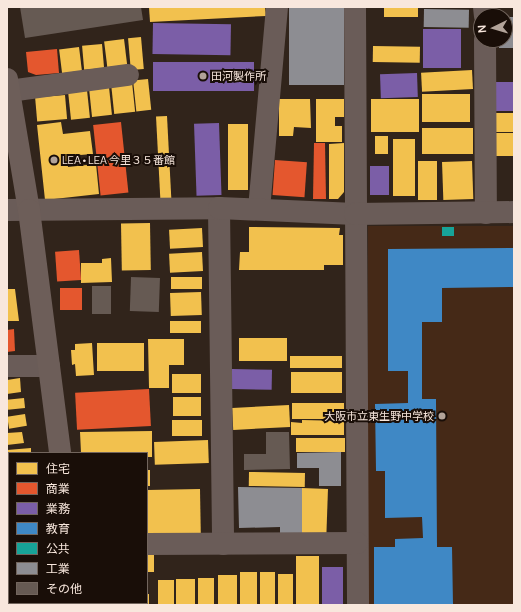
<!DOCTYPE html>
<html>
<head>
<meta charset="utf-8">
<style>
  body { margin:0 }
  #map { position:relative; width:521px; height:612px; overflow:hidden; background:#31241b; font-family:Manrope,"Noto Sans JP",sans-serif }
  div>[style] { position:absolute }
  .built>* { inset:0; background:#452917; transform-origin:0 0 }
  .homes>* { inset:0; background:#f2c14e; transform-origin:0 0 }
  .shops>* { inset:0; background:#e4572e; transform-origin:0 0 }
  .offices>* { inset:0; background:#7b5ea7; transform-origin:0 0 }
  .schools>* { inset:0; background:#3f88c5 }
  .public>* { inset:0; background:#17a398; transform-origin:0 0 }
  .industry>* { inset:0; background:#8d8d92; transform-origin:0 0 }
  .building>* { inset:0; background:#665a53; transform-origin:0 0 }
  .street>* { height:22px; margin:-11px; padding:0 11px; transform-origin:11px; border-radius:11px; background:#6a5c58 }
  .secondary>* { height:22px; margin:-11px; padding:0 11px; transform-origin:11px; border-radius:11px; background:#6d5e59 }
  .dots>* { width:11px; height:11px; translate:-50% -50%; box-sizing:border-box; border:2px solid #190e08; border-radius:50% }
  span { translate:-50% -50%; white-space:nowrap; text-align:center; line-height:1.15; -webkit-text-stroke:4px #190e08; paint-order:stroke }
  .poi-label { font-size:11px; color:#f8e7dd }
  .left { translate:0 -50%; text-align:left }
  .right { translate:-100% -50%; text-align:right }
  .frame { position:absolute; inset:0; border:8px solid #f8e7dd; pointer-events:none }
  .legend { position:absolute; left:8px; top:452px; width:140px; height:152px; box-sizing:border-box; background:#190e08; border:1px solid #72655d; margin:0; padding:5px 7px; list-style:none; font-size:12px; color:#f8e7dd }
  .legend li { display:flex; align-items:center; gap:8px; height:20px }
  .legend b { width:20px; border:1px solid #72655d }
  .north { position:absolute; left:473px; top:8px; width:40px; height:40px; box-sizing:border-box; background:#190e08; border:1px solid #72655d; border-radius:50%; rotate:265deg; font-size:11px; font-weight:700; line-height:16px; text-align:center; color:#f8e7dd }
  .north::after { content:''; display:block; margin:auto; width:14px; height:18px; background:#b2a399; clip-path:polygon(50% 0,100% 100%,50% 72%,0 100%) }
</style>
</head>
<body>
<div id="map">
  <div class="built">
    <div style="left:368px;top:226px;width:146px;height:379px"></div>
  </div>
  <div class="homes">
    <div style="clip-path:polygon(149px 7px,265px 7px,266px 16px,150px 22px)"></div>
    <div style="left:384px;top:7px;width:34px;height:10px"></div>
    <div style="left:141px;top:37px;width:32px;height:13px;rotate:85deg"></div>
    <div style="left:124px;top:39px;width:26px;height:20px;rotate:83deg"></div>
    <div style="left:102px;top:44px;width:24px;height:20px;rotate:85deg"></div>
    <div style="left:373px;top:46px;width:47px;height:16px;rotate:1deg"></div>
    <div style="left:79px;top:47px;width:24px;height:20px;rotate:83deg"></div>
    <div style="left:472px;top:70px;width:19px;height:51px;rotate:87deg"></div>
    <div style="left:148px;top:79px;width:31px;height:15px;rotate:84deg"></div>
    <div style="left:132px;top:82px;width:30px;height:21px;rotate:84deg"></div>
    <div style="left:109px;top:87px;width:28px;height:20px;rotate:84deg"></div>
    <div style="left:87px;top:90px;width:28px;height:19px;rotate:84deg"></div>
    <div style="left:470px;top:94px;width:28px;height:48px;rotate:90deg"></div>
    <div style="left:65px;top:95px;width:24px;height:30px;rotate:85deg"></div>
    <div style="clip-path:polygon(279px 99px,310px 99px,311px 128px,294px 127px,293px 136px,279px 136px)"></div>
    <div style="clip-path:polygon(316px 99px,344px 99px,344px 117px,335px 117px,335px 126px,342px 126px,342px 142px,316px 142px)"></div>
    <div style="left:371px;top:99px;width:48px;height:33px"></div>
    <div style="left:494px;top:113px;width:20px;height:19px"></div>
    <div style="left:167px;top:116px;width:83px;height:11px;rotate:87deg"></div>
    <div style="clip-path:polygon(61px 122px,63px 134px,90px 131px,93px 154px,67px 156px,68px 167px,96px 164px,99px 194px,45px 200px,37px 125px)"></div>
    <div style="left:228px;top:124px;width:20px;height:66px"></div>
    <div style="left:473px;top:128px;width:26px;height:51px;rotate:90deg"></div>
    <div style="left:495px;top:133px;width:19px;height:23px"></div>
    <div style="left:388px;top:136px;width:18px;height:13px;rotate:90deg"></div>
    <div style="left:393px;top:139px;width:22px;height:57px"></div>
    <div style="clip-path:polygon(344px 143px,344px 192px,338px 199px,329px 199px,329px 144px)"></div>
    <div style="left:418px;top:161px;width:19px;height:39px"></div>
    <div style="left:472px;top:161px;width:38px;height:30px;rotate:88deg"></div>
    <div style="left:150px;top:223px;width:47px;height:29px;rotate:89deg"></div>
    <div style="clip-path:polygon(249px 227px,340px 228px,339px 235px,343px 235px,343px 265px,324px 265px,324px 270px,239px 270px,240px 252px,249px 252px)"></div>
    <div style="left:202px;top:228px;width:19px;height:33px;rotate:87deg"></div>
    <div style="left:202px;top:252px;width:19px;height:33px;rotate:87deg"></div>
    <div style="clip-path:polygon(111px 258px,112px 282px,81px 283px,81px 263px,102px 263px,102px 259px)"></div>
    <div style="left:171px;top:277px;width:31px;height:12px"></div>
    <div style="clip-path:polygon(7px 289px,15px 289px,19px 321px,7px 321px)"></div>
    <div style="left:201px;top:292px;width:23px;height:31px;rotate:88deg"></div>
    <div style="left:201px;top:321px;width:12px;height:31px;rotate:90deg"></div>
    <div style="left:239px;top:338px;width:48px;height:23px"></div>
    <div style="clip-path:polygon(148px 339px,184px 339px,184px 365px,169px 365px,169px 388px,149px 388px)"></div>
    <div style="clip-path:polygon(92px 343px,94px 375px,76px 376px,75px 364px,72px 365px,71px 350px,75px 350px,75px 344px)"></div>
    <div style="left:144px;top:343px;width:28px;height:47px;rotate:90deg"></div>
    <div style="left:342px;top:356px;width:12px;height:52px;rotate:90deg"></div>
    <div style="left:291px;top:372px;width:51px;height:21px"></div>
    <div style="left:172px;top:374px;width:29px;height:19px"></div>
    <div style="clip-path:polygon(20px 378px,21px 392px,7px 394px,7px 380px)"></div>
    <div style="left:173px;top:397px;width:28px;height:19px"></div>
    <div style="left:24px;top:398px;width:10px;height:17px;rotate:84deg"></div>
    <div style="left:292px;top:403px;width:52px;height:16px"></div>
    <div style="left:289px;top:405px;width:22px;height:57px;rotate:87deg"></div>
    <div style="left:25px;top:414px;width:12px;height:18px;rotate:81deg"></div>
    <div style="left:172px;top:420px;width:30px;height:16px"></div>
    <div style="clip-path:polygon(302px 420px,344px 421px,344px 435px,291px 435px,291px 422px,302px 423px)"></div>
    <div style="clip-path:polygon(152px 431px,152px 457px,147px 457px,147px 453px,81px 453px,80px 432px)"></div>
    <div style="clip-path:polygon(22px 432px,24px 443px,7px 445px,7px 433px)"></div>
    <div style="left:296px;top:438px;width:49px;height:14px"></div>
    <div style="left:208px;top:440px;width:23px;height:54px;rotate:88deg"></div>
    <div style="clip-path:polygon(31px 448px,31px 453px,9px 453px,7px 464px,7px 450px)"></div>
    <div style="left:147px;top:470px;width:3px;height:16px"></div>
    <div style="left:249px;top:472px;width:56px;height:14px;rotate:1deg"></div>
    <div style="left:302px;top:488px;width:26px;height:46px;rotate:2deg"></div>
    <div style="left:200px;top:489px;width:45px;height:53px;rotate:89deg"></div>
    <div style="clip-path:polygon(7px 536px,9px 536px,8px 573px,7px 568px)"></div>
    <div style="left:147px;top:554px;width:7px;height:18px"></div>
    <div style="left:319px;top:556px;width:49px;height:23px;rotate:90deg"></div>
    <div style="left:240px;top:572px;width:17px;height:33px"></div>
    <div style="left:275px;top:572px;width:33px;height:15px;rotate:90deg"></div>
    <div style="left:278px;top:574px;width:15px;height:31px"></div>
    <div style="left:218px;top:575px;width:19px;height:30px"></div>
    <div style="left:198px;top:578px;width:16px;height:27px"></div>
    <div style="left:176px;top:579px;width:19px;height:26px"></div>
    <div style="left:158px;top:580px;width:16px;height:25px"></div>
    <div style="clip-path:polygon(147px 594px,149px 594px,149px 605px,107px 605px,147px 603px)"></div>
    <div style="left:16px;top:603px;width:34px;height:2px"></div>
  </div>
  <div class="shops">
    <div style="clip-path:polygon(57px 49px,59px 73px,36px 75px,28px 72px,26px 52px)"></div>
    <div style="left:121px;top:122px;width:71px;height:28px;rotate:84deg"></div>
    <div style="clip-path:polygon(314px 143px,325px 143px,326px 199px,313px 199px)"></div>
    <div style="left:275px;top:160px;width:32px;height:35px;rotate:4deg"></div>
    <div style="left:79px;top:250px;width:30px;height:24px;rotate:86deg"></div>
    <div style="left:60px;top:288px;width:22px;height:22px"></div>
    <div style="clip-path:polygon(14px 329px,15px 351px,7px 352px,7px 330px)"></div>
    <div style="left:149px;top:389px;width:37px;height:74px;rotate:87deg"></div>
    <div style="clip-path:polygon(7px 469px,9px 469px,7px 485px)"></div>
  </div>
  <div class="offices">
    <div style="left:153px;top:23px;width:78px;height:31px;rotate:1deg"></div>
    <div style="left:423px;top:29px;width:38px;height:39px"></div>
    <div style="left:153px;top:62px;width:101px;height:29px"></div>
    <div style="left:417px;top:73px;width:24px;height:37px;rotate:88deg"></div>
    <div style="left:493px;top:82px;width:21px;height:29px"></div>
    <div style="left:219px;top:123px;width:72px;height:25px;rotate:88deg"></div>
    <div style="left:370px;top:166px;width:19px;height:29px"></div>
    <div style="left:232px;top:369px;width:40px;height:20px;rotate:1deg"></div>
    <div style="left:322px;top:567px;width:21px;height:38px"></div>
  </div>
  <div class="schools">
    <div style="clip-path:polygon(514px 248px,514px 287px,442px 288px,442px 322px,422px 322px,422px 399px,436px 399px,437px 547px,452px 547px,453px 605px,374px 605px,374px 547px,395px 547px,395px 539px,423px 538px,422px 517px,385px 518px,385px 471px,376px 471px,375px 404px,408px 403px,408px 371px,388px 371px,388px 249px)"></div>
  </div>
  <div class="public">
    <div style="left:442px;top:227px;width:12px;height:9px"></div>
  </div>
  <div class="industry">
    <div style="left:289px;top:7px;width:55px;height:78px"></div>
    <div style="left:424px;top:9px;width:45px;height:18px;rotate:1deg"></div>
    <div style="clip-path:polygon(505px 17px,514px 17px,514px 48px,499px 48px,499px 40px,505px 40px)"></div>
    <div style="clip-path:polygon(341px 452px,341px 486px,319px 486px,319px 468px,297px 468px,297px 453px)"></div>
    <div style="clip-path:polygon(238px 487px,302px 488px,302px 534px,280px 534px,280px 527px,239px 528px)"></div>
  </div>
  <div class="building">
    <div style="clip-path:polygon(20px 7px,141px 7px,143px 20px,25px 38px)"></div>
    <div style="left:131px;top:277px;width:29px;height:34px;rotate:2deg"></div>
    <div style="left:92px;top:286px;width:19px;height:28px"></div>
    <div style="clip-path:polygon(266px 432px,289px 432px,290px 469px,244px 470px,244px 454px,266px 454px)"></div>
    <div style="clip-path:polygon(7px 492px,9px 492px,7px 512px)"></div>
  </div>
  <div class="street">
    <div style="left:355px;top:7px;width:598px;rotate:89.71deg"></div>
    <div style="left:484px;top:7px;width:9px;rotate:84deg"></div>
    <div style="left:485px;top:40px;width:173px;rotate:89.7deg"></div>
    <div style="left:9px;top:91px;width:120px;rotate:-7.7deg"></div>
    <div style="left:219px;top:208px;width:336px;rotate:89.3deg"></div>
    <div style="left:259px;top:209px;width:203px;rotate:-84.9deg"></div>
    <div style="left:7px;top:210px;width:212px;rotate:-0.5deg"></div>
    <div style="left:219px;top:208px;width:136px;rotate:2.5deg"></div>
    <div style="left:355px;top:214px;width:159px;rotate:-0.7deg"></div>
    <div style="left:7px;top:366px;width:42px"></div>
    <div style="left:7px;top:521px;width:2px"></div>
    <div style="left:147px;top:544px;width:210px;rotate:-0.3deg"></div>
  </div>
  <div class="secondary">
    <div style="left:7px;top:79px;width:133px;rotate:80.5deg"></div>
    <div style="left:29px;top:210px;width:245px;rotate:82.7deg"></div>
    <div style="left:78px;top:603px;width:2px;rotate:63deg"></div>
  </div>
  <div class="dots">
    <div style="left:203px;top:76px;background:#b2a399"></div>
    <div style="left:54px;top:160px;background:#b2a399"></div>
    <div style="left:442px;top:416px;background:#b2a399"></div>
  </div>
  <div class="poi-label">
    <span class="left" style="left:211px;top:76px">田河製作所</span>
    <span class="left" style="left:62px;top:160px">LEA•LEA 今里３５番館</span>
    <span class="right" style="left:434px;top:416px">大阪市立東生野中学校</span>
  </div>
  <div class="frame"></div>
  <ul class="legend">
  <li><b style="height:11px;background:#f2c14e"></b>住宅</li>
  <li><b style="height:11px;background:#e4572e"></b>商業</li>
  <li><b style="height:11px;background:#7b5ea7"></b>業務</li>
  <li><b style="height:11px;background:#3f88c5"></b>教育</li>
  <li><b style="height:11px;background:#17a398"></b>公共</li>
  <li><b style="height:11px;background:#8d8d92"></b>工業</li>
  <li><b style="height:11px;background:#665a53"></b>その他</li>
  </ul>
  <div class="north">N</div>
</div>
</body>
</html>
